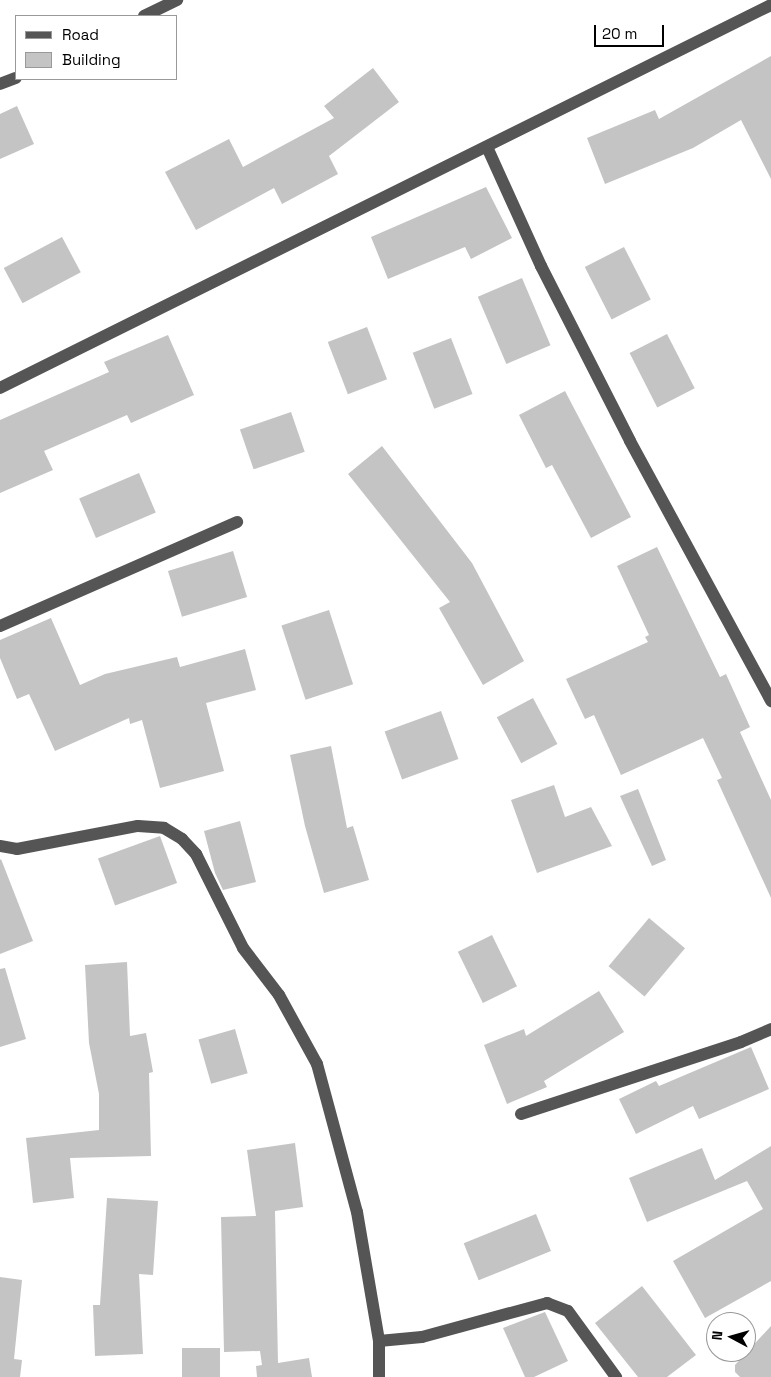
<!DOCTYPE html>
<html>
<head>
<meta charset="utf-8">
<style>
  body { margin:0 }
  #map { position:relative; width:771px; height:1377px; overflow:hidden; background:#fff; font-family:"Space Grotesk",sans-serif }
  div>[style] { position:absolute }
  .building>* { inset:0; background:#c4c4c4; transform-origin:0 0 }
  .minor>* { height:12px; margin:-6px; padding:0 6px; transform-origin:6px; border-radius:6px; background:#555 }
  span { translate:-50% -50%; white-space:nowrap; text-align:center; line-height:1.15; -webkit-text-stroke:4px #fff; paint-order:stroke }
  .legend { position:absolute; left:15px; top:15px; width:162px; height:65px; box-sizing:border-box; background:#fff; border:1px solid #999; margin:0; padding:6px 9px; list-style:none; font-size:15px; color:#000 }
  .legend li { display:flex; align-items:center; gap:10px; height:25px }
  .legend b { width:25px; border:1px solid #999 }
  .north { position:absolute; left:706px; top:1312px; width:50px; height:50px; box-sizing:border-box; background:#fff; border:1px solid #999; border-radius:50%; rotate:276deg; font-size:14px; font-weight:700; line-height:20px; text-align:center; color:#000 }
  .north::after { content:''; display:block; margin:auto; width:18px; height:22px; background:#000; clip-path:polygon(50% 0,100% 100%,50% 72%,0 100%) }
  .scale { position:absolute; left:594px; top:25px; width:70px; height:22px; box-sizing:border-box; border:2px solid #000; border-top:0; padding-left:6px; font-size:15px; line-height:18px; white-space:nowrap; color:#000; -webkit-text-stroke:4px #fff; paint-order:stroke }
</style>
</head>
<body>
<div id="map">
  <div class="building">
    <div style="clip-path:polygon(771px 56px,771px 179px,741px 120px,693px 148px,605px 184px,587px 138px,655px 110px,659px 119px)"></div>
    <div style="clip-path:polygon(373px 68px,399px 102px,329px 156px,338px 174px,282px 204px,274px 188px,196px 230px,165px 172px,229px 139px,243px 167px,334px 118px,324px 106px)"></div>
    <div style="clip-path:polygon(17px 106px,34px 144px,0 159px,0 114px)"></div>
    <div style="clip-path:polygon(486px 187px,512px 238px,471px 259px,465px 247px,388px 279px,371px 237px)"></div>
    <div style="left:62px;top:237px;width:40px;height:66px;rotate:62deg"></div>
    <div style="left:624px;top:247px;width:59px;height:44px;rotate:63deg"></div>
    <div style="left:522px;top:278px;width:73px;height:48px;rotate:67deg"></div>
    <div style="left:367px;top:327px;width:56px;height:42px;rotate:69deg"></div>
    <div style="left:667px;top:334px;width:61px;height:42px;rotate:63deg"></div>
    <div style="clip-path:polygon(168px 335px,194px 395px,131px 423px,127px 415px,44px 451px,53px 470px,0 493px,0 420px,109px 372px,104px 362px)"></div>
    <div style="left:451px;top:338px;width:60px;height:41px;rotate:69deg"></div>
    <div style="clip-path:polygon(565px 391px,631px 517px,591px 538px,552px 465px,546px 468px,519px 415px)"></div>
    <div style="left:291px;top:412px;width:42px;height:54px;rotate:71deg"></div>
    <div style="clip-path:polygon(382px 446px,472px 563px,524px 661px,483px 685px,439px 608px,450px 602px,348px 474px)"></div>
    <div style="left:139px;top:473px;width:43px;height:65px;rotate:67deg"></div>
    <div style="clip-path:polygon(657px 547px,720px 677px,726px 674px,750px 727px,740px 732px,771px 800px,771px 898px,717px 780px,722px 778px,703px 738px,621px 775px,594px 715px,585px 719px,566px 679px,648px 642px,645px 637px,649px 635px,617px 566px)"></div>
    <div style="left:233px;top:551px;width:48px;height:68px;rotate:73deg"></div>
    <div style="left:329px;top:610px;width:78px;height:50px;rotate:72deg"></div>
    <div style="clip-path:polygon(51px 618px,80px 685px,105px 674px,177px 657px,180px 667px,245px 649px,256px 690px,206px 703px,224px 771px,160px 788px,142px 720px,130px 724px,129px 718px,55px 751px,29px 694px,17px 699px,0 658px,0 640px)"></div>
    <div style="left:533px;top:698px;width:52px;height:41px;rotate:62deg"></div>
    <div style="left:441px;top:711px;width:51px;height:60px;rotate:70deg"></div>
    <div style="clip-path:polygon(331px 746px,347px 828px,353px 826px,369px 880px,324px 893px,305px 826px,290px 755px)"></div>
    <div style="clip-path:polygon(554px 785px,565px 817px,591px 807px,612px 846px,537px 873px,511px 800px)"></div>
    <div style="clip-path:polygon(638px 789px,666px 860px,652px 866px,620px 796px)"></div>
    <div style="clip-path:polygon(240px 821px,256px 882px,223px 890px,215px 873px,204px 831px)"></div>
    <div style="left:160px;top:836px;width:50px;height:66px;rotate:70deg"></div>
    <div style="clip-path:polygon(1px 859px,33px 941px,0 954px,0 860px)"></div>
    <div style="left:649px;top:918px;width:47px;height:63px;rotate:40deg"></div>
    <div style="left:492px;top:935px;width:57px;height:38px;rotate:64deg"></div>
    <div style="clip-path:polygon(127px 962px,130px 1036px,146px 1033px,153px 1072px,149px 1073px,151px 1156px,70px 1158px,74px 1198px,33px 1203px,26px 1138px,99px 1130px,99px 1094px,89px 1043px,85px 965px)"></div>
    <div style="clip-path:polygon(5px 968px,26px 1039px,0 1047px,0 969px)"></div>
    <div style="clip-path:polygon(599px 991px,624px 1032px,544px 1081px,547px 1087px,507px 1104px,484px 1045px,524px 1029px,526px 1036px)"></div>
    <div style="left:235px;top:1029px;width:46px;height:38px;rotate:74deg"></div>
    <div style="clip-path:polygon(751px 1047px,769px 1089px,699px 1119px,693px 1106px,636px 1134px,619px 1099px,656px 1081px,659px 1086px)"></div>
    <div style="clip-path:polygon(295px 1143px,303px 1207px,275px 1211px,278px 1363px,309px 1358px,312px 1377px,257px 1377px,256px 1366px,262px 1365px,260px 1351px,224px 1352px,221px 1217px,256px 1216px,247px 1150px)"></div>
    <div style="clip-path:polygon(771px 1146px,771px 1281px,705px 1318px,673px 1261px,763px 1209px,747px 1181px,647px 1222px,629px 1178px,702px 1148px,715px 1180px)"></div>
    <div style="clip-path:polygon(107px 1198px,158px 1201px,153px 1275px,139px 1274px,143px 1354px,95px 1356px,93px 1305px,100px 1305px)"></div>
    <div style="left:536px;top:1214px;width:40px;height:78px;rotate:68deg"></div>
    <div style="clip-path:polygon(0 1277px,22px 1280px,14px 1359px,22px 1360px,20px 1377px,0 1377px)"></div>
    <div style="clip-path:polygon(642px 1286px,696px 1355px,667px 1377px,638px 1377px,595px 1323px)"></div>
    <div style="clip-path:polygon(545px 1312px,568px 1361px,534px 1377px,525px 1377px,503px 1328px)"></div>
    <div style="clip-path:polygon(771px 1326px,771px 1377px,740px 1377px,735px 1372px,735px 1365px)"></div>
    <div style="left:182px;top:1348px;width:38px;height:29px"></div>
  </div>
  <div class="minor">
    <div style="left:144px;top:16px;width:37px;rotate:-26deg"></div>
    <div style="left:0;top:84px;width:17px;rotate:-21deg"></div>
    <div style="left:487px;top:147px;width:131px;rotate:65.6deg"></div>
    <div style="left:541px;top:266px;width:196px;rotate:63deg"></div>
    <div style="left:630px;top:441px;width:296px;rotate:61.5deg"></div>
    <div style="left:0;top:388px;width:861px;rotate:-26.42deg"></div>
    <div style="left:0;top:626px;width:259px;rotate:-23.7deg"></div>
    <div style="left:0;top:846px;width:17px;rotate:10deg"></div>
    <div style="left:17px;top:849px;width:123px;rotate:-10.8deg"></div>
    <div style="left:138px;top:826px;width:26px;rotate:4deg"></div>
    <div style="left:164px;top:828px;width:21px;rotate:31deg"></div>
    <div style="left:182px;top:839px;width:21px;rotate:47deg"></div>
    <div style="left:196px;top:854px;width:105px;rotate:63.4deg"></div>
    <div style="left:243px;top:948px;width:59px;rotate:52.5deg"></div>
    <div style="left:279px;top:995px;width:79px;rotate:61.2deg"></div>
    <div style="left:317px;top:1064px;width:153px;rotate:74.9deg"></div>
    <div style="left:357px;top:1212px;width:131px;rotate:80.3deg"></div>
    <div style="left:379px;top:1341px;width:36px;rotate:90deg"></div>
    <div style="left:521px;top:1114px;width:231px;rotate:-18.1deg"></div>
    <div style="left:741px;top:1042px;width:33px;rotate:-23deg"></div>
    <div style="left:379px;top:1341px;width:43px;rotate:-5.3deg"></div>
    <div style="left:422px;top:1337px;width:130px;rotate:-15.2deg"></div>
    <div style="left:547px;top:1303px;width:22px;rotate:21deg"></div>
    <div style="left:568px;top:1311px;width:82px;rotate:54deg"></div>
  </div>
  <ul class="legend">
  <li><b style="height:6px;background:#555"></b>Road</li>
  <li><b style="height:14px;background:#c4c4c4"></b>Building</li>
  </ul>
  <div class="north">N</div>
  <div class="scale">20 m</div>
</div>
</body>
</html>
